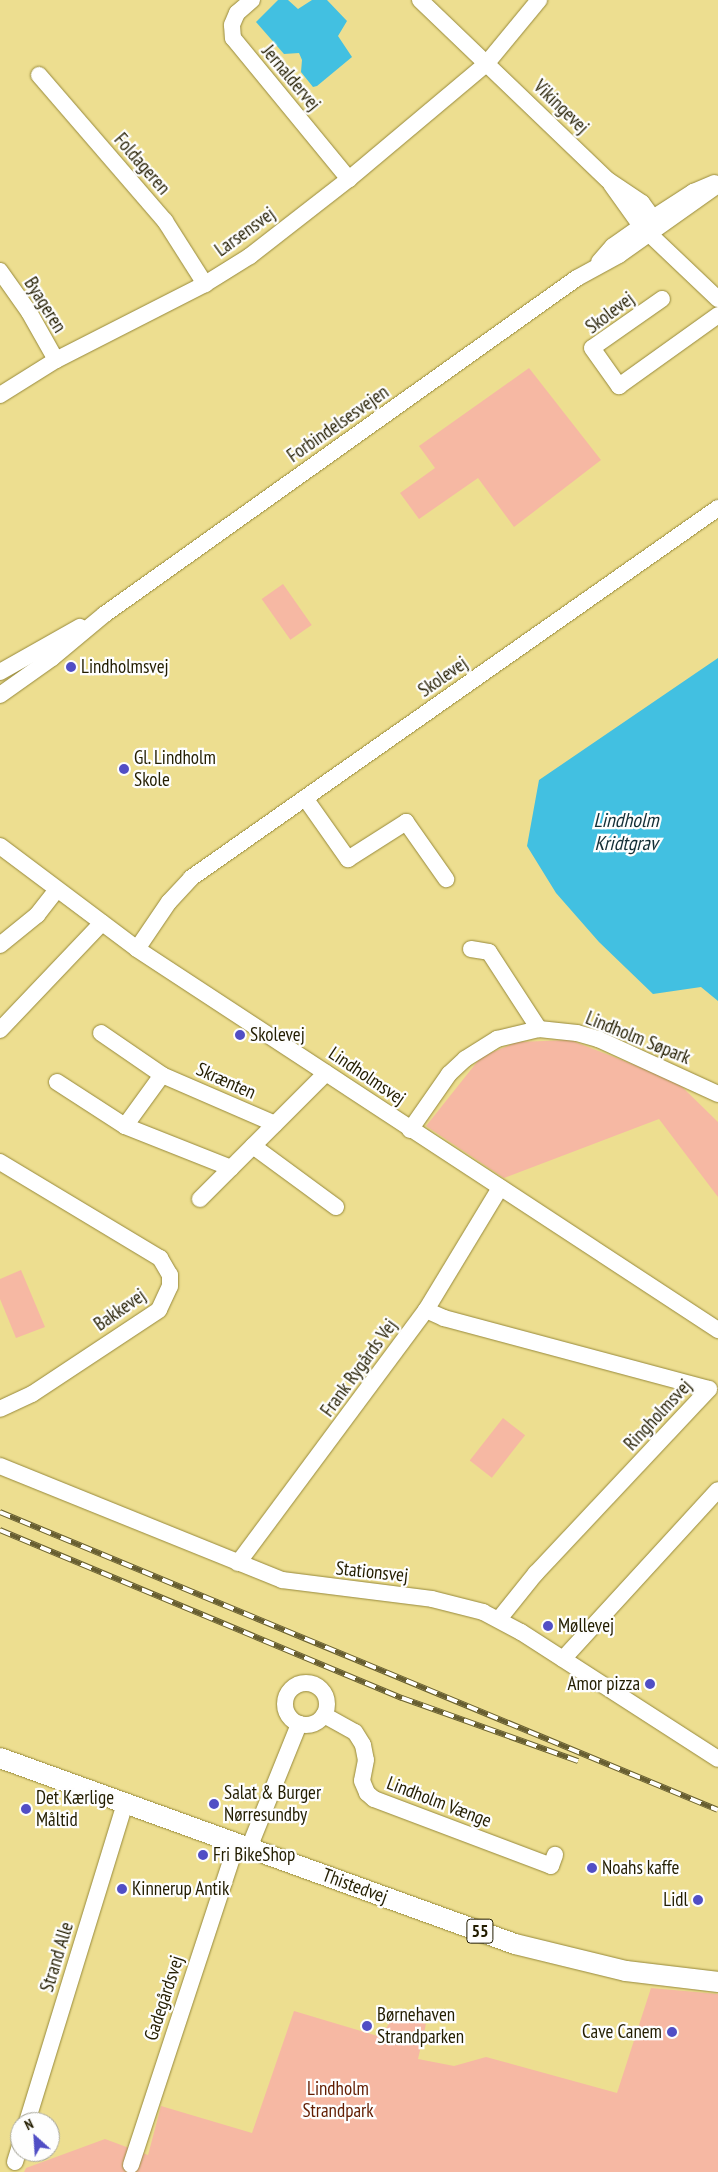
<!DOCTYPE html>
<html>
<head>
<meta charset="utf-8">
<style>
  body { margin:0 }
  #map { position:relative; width:718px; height:2172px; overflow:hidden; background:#edde90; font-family:"PT Sans Narrow",sans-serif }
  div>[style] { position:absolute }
  .green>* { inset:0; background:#f6b8a3; transform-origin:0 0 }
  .water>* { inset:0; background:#42c0e1 }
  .roads { filter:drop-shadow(0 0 1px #97893b) drop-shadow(0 0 1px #97893b) }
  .minor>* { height:16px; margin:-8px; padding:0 8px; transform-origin:8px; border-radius:8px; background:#fff }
  .minor>.ring { margin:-8px; padding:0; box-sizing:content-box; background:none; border:16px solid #fff; border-radius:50% }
  .major>* { height:20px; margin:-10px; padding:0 10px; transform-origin:10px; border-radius:10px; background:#fff }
  .rail>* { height:5.5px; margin-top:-2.75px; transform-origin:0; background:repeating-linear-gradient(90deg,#fefefe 0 11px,#675e31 0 22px); box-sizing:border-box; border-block:1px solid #675e31 }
  .dots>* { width:14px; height:14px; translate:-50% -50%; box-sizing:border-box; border:2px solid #fefefe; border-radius:50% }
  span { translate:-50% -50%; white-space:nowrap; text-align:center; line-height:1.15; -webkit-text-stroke:4.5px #fefefe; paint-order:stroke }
  .shield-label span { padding:1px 4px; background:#fefefe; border:1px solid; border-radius:4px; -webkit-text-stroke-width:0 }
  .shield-label { font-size:18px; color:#231d00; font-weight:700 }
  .street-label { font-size:19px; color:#231d00 }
  .poi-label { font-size:19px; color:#231d00 }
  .left { translate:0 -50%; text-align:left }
  .right { translate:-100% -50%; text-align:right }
  .park-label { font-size:19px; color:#621d02 }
  .water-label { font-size:20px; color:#132e36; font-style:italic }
  .north { position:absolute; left:10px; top:2112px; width:50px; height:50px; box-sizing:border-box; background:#fefefe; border:1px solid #a6a498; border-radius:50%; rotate:334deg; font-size:14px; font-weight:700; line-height:20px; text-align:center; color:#231d00 }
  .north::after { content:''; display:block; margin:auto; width:18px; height:22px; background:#514ec5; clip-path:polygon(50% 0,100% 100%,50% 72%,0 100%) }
</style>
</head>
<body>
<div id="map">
  <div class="green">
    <div style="clip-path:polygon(529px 368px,601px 460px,514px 527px,478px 478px,419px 519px,400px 493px,435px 468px,419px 446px)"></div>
    <div style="left:283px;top:584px;width:50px;height:26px;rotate:55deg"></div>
    <div style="clip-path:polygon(570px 1040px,676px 1081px,718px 1122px,718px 1197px,659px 1119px,504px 1178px,426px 1126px,481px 1057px,517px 1042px)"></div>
    <div style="clip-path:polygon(21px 1270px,45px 1327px,16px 1338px,0 1299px,0 1279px)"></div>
    <div style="left:503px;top:1418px;width:28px;height:54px;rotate:38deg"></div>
    <div style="clip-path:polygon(651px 1988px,718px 1994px,718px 2172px,24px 2172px,26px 2168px,105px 2139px,148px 2155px,161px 2106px,252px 2133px,294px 2011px,381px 2037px,394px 2015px,426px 2024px,418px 2059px,454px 2066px,486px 2057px,617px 2093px)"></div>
  </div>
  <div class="water">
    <div style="clip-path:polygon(278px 0,288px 0,298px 9px,312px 0,327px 0,347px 21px,338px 36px,352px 57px,317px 86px,313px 87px,301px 72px,302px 60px,299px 53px,284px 54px,256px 22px)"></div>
    <div style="clip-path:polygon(718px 658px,718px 1001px,701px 987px,653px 994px,599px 942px,556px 893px,527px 846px,539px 780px)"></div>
  </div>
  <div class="roads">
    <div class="minor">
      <div style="left:252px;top:0;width:20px;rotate:139deg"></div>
      <div style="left:237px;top:13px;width:13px;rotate:113deg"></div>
      <div style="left:232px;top:25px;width:13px;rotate:86deg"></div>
      <div style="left:233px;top:38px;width:183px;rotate:50.6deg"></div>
      <div style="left:420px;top:0;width:260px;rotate:43.8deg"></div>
      <div style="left:608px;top:180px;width:41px;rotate:34.1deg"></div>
      <div style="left:642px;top:203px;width:19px;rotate:54deg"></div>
      <div style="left:653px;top:218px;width:16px;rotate:97deg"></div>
      <div style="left:39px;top:75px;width:193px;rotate:49.2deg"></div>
      <div style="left:165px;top:221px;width:75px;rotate:57.6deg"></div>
      <div style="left:611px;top:184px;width:52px;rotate:54.5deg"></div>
      <div style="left:641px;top:226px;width:106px;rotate:43.5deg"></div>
      <div style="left:599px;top:262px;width:21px;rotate:-49deg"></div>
      <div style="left:613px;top:246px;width:49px;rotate:-35deg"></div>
      <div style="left:653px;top:218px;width:48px;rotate:-33deg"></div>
      <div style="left:693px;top:192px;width:23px;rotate:-23deg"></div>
      <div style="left:0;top:271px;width:50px;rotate:54.7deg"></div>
      <div style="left:29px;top:312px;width:55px;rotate:60.6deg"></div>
      <div style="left:662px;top:299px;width:85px;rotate:145deg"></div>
      <div style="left:592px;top:348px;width:47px;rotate:54.6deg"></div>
      <div style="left:619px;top:386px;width:122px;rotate:-35.6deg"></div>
      <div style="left:0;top:395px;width:66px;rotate:-32deg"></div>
      <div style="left:56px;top:360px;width:167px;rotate:-27deg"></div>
      <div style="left:205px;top:284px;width:53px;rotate:-31.9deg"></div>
      <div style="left:250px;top:256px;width:125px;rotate:-37.9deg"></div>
      <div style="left:349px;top:179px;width:180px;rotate:-40deg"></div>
      <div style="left:487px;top:63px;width:82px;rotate:-50.5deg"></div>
      <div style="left:0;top:672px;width:92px;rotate:-29.4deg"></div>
      <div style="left:0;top:695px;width:64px;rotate:-35.4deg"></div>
      <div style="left:52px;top:658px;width:69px;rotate:-39.7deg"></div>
      <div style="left:105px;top:614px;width:579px;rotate:-35.45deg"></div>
      <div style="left:577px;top:278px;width:48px;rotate:-28.7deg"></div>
      <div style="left:619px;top:255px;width:121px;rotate:-35.3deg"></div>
      <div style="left:305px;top:798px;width:75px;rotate:54.8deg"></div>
      <div style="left:348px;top:859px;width:69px;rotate:-32.5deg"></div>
      <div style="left:406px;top:822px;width:70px;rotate:54.9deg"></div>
      <div style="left:0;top:846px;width:171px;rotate:36.9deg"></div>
      <div style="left:137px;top:949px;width:695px;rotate:33.26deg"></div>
      <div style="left:0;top:945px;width:48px;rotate:-39deg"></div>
      <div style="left:37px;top:915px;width:31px;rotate:-52deg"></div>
      <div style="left:137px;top:949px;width:57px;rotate:-55.8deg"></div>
      <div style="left:169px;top:902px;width:33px;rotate:-47deg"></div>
      <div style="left:191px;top:878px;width:644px;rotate:-35.07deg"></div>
      <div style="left:471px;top:949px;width:18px;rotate:9deg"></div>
      <div style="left:489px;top:952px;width:92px;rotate:57deg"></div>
      <div style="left:0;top:1030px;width:148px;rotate:-46.4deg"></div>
      <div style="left:101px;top:1033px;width:74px;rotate:34.5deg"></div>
      <div style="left:162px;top:1075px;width:123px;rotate:23.4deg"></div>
      <div style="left:57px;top:1082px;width:81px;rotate:32.9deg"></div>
      <div style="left:125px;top:1126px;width:114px;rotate:21.6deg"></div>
      <div style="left:125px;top:1126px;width:63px;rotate:-54deg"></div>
      <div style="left:410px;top:1130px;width:68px;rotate:-55.1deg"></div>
      <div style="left:449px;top:1074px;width:22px;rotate:-43deg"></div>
      <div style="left:465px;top:1059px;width:38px;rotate:-32deg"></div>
      <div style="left:497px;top:1039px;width:43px;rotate:-13.4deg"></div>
      <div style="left:539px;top:1029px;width:38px;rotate:6deg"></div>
      <div style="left:577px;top:1033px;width:22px;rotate:16deg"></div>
      <div style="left:598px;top:1039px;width:132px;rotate:24.6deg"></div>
      <div style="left:253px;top:1146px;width:103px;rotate:36.3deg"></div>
      <div style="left:0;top:1162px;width:187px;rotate:31deg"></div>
      <div style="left:160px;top:1258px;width:20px;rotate:60deg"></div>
      <div style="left:170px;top:1275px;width:11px;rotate:90deg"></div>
      <div style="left:170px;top:1286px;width:26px;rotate:115deg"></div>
      <div style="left:159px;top:1310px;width:152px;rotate:146.5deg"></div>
      <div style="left:32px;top:1394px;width:35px;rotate:155deg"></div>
      <div style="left:200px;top:1199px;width:178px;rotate:-45deg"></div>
      <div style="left:426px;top:1310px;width:20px;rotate:24deg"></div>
      <div style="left:444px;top:1318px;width:274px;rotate:15deg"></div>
      <div style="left:709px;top:1389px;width:253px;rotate:133.2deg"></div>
      <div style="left:536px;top:1573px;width:59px;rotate:128.8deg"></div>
      <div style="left:0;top:1466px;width:304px;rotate:22deg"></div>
      <div style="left:282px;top:1580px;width:151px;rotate:7.2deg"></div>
      <div style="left:432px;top:1599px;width:53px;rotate:14.3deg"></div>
      <div style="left:483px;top:1612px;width:43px;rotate:27.8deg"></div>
      <div style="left:521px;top:1632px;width:234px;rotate:32.8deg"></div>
      <div style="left:238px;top:1563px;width:315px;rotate:-53.4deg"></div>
      <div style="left:426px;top:1310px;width:143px;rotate:-58.8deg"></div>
      <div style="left:563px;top:1659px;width:229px;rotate:-47.5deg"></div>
      <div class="ring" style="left:285px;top:1683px;width:26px;height:26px"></div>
      <div style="left:324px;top:1715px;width:35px;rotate:29deg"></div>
      <div style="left:355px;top:1732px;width:15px;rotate:58deg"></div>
      <div style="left:363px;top:1745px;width:15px;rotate:79deg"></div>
      <div style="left:366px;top:1760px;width:21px;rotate:101deg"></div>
      <div style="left:362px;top:1781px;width:13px;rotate:67deg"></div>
      <div style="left:367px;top:1793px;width:9px;rotate:41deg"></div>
      <div style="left:374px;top:1799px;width:189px;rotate:20.7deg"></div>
      <div style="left:551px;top:1866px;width:12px;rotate:-70deg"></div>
      <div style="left:249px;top:1848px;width:134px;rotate:-68deg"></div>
      <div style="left:27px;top:2122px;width:333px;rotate:-72.9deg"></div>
      <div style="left:15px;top:2162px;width:17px;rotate:-73deg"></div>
      <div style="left:131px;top:2165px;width:339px;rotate:-71.8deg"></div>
    </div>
    <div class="major">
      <div style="left:0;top:1758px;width:548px;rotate:19.86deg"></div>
      <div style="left:515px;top:1944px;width:114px;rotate:13.7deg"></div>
      <div style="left:626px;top:1971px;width:93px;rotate:6.8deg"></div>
    </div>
  </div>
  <div class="rail">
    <div style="left:0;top:1512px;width:777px;rotate:22.54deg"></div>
    <div style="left:0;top:1530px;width:436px;rotate:22.7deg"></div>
    <div style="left:402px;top:1698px;width:187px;rotate:19.7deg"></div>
  </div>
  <div class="dots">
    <div style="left:71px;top:667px;background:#514ec5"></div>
    <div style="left:124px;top:769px;background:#514ec5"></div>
    <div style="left:240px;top:1035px;background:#514ec5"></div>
    <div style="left:548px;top:1626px;background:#514ec5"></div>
    <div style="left:650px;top:1684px;background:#514ec5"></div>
    <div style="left:214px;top:1804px;background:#514ec5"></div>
    <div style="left:26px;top:1809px;background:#514ec5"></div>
    <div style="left:203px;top:1855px;background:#514ec5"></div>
    <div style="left:592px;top:1868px;background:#514ec5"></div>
    <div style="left:122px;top:1889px;background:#514ec5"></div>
    <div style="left:698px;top:1900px;background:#514ec5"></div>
    <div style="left:367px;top:2026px;background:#514ec5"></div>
    <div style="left:672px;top:2032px;background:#514ec5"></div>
  </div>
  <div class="shield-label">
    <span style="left:480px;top:1931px">55</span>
  </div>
  <div class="street-label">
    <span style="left:291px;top:78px;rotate:50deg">Jernaldervej</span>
    <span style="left:561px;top:107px;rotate:44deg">Vikingevej</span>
    <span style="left:142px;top:164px;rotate:49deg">Foldageren</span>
    <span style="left:245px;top:232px;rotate:-36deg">Larsensvej</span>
    <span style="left:45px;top:305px;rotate:58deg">Byageren</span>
    <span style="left:610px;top:313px;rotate:-37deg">Skolevej</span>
    <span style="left:338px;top:424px;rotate:-35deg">Forbindelsesvejen</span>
    <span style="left:443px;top:677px;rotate:-35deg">Skolevej</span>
    <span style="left:638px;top:1038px;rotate:22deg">Lindholm Søpark</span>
    <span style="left:367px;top:1076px;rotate:34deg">Lindholmsvej</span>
    <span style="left:226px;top:1081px;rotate:24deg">Skrænten</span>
    <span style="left:120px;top:1310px;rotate:-35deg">Bakkevej</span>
    <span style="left:359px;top:1368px;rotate:-54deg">Frank Rygårds Vej</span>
    <span style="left:658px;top:1415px;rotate:-47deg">Ringholmsvej</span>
    <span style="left:372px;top:1572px;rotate:6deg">Stationsvej</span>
    <span style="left:439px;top:1802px;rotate:21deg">Lindholm Vænge</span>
    <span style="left:355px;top:1886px;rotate:20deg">Thistedvej</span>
    <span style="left:57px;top:1957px;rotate:-73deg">Strand Alle</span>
    <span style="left:164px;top:1998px;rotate:-72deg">Gadegårdsvej</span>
  </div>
  <div class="poi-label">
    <span class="left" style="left:81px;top:667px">Lindholmsvej</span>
    <span class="left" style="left:134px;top:769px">Gl. Lindholm<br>Skole</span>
    <span class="left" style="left:250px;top:1035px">Skolevej</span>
    <span class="left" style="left:558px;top:1626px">Møllevej</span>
    <span class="right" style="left:640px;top:1684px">Amor pizza</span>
    <span class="left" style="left:224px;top:1804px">Salat &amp; Burger<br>Nørresundby</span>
    <span class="left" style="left:36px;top:1809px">Det Kærlige<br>Måltid</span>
    <span class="left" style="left:213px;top:1855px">Fri BikeShop</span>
    <span class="left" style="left:602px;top:1868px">Noahs kaffe</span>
    <span class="left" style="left:132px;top:1889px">Kinnerup Antik</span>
    <span class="right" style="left:688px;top:1900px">Lidl</span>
    <span class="left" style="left:377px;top:2026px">Børnehaven<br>Strandparken</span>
    <span class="right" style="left:662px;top:2032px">Cave Canem</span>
  </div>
  <div class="park-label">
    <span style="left:338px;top:2100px">Lindholm<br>Strandpark</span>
  </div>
  <div class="water-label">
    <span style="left:626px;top:832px">Lindholm<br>Kridtgrav</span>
  </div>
  <div class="north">N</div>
</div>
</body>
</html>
